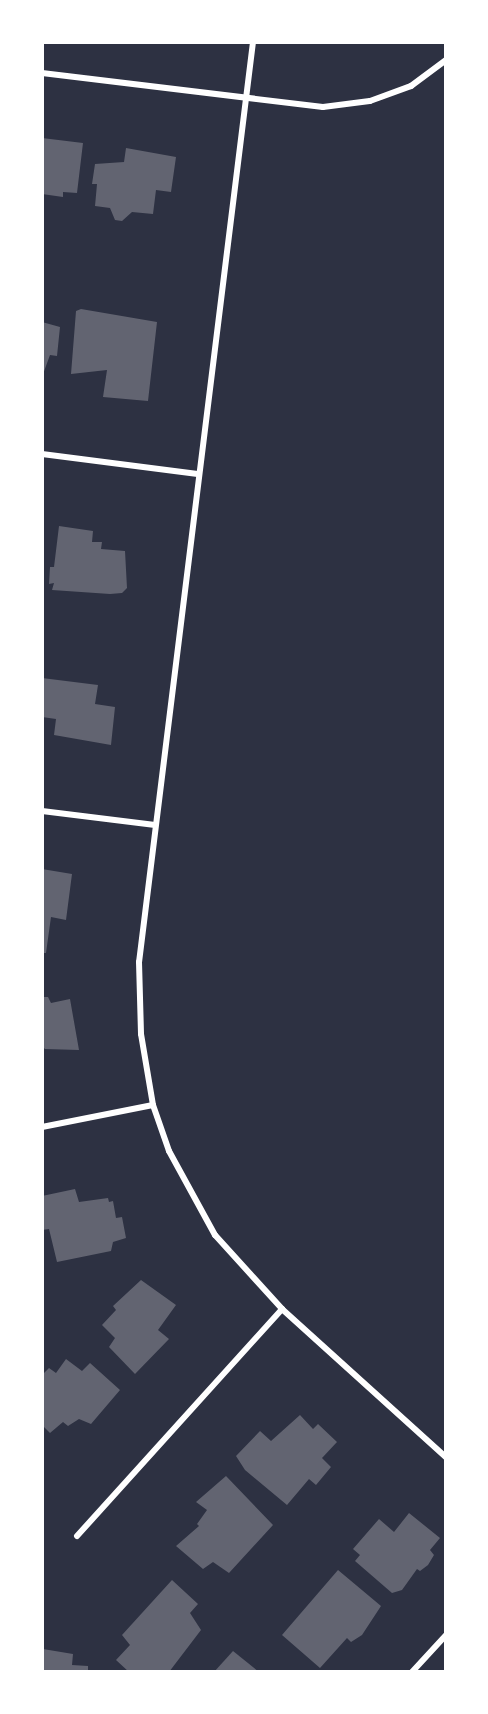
<!DOCTYPE html>
<html>
<head>
<meta charset="utf-8">
<style>
  body { margin:0 }
  #map { position:relative; width:488px; height:1714px; overflow:hidden; background:#2d3142; font-family:Jost,sans-serif }
  div>[style] { position:absolute }
  .building>* { inset:0; background:#626471 }
  .minor>* { height:6px; margin:-3px; padding:0 3px; transform-origin:3px; border-radius:3px; background:#fff }
  span { translate:-50% -50%; white-space:nowrap; text-align:center; line-height:1.15; -webkit-text-stroke:6px #fff; paint-order:stroke }
  .frame { position:absolute; inset:0; border:44px solid #fff; pointer-events:none }
</style>
</head>
<body>
<div id="map">
  <div class="building">
    <div style="clip-path:polygon(42px 138px,83px 143px,77px 193px,63px 192px,63px 197px,42px 194px)"></div>
    <div style="clip-path:polygon(126px 148px,176px 157px,171px 192px,156px 190px,153px 214px,132px 212px,122px 221px,115px 220px,110px 208px,95px 206px,97px 184px,92px 184px,95px 164px,124px 162px)"></div>
    <div style="clip-path:polygon(81px 309px,157px 322px,148px 401px,103px 397px,107px 370px,71px 374px,76px 311px)"></div>
    <div style="clip-path:polygon(42px 322px,60px 327px,57px 356px,50px 355px,42px 377px)"></div>
    <div style="clip-path:polygon(59px 526px,93px 531px,92px 542px,102px 542px,101px 549px,125px 551px,127px 588px,122px 593px,110px 594px,52px 590px,54px 583px,49px 584px,50px 567px,54px 567px)"></div>
    <div style="clip-path:polygon(42px 678px,98px 685px,95px 704px,115px 707px,111px 745px,54px 735px,56px 719px,42px 717px)"></div>
    <div style="clip-path:polygon(42px 869px,72px 874px,66px 920px,51px 917px,46px 953px,42px 953px)"></div>
    <div style="clip-path:polygon(42px 997px,48px 997px,51px 1003px,70px 999px,79px 1050px,45px 1049px,42px 1046px)"></div>
    <div style="clip-path:polygon(75px 1189px,79px 1202px,108px 1198px,109px 1202px,113px 1201px,116px 1218px,122px 1217px,126px 1238px,113px 1242px,111px 1251px,57px 1262px,49px 1229px,42px 1230px,42px 1196px)"></div>
    <div style="clip-path:polygon(141px 1280px,176px 1305px,158px 1330px,169px 1339px,135px 1374px,109px 1347px,115px 1338px,102px 1325px,116px 1310px,113px 1306px)"></div>
    <div style="clip-path:polygon(66px 1359px,82px 1371px,90px 1363px,120px 1390px,91px 1424px,79px 1419px,68px 1426px,63px 1422px,50px 1433px,42px 1425px,42px 1375px,49px 1368px,56px 1373px)"></div>
    <div style="clip-path:polygon(300px 1415px,313px 1429px,318px 1424px,337px 1442px,322px 1458px,331px 1467px,316px 1485px,309px 1479px,287px 1505px,245px 1470px,236px 1456px,260px 1431px,271px 1441px)"></div>
    <div style="clip-path:polygon(226px 1476px,273px 1525px,229px 1573px,213px 1562px,203px 1569px,176px 1546px,199px 1526px,197px 1524px,207px 1510px,196px 1502px)"></div>
    <div style="clip-path:polygon(409px 1513px,440px 1538px,430px 1550px,434px 1555px,428px 1565px,420px 1571px,417px 1569px,402px 1590px,392px 1593px,355px 1561px,360px 1555px,353px 1549px,379px 1519px,394px 1532px)"></div>
    <div style="clip-path:polygon(338px 1570px,381px 1606px,362px 1635px,351px 1642px,347px 1638px,320px 1668px,282px 1635px)"></div>
    <div style="clip-path:polygon(172px 1580px,198px 1604px,190px 1613px,201px 1630px,169px 1672px,129px 1672px,116px 1660px,130px 1645px,122px 1635px)"></div>
    <div style="clip-path:polygon(43px 1649px,73px 1654px,72px 1665px,88px 1666px,88px 1672px,42px 1672px)"></div>
    <div style="clip-path:polygon(233px 1651px,259px 1672px,214px 1672px)"></div>
  </div>
  <div class="minor">
    <div style="left:253px;top:42px;width:927px;rotate:97.06deg"></div>
    <div style="left:139px;top:962px;width:72px;rotate:88.4deg"></div>
    <div style="left:141px;top:1034px;width:72px;rotate:80.4deg"></div>
    <div style="left:153px;top:1105px;width:49px;rotate:70.8deg"></div>
    <div style="left:169px;top:1151px;width:96px;rotate:61.3deg"></div>
    <div style="left:215px;top:1235px;width:100px;rotate:47.8deg"></div>
    <div style="left:282px;top:1309px;width:221px;rotate:42.1deg"></div>
    <div style="left:42px;top:73px;width:283px;rotate:6.9deg"></div>
    <div style="left:323px;top:107px;width:47px;rotate:-7.3deg"></div>
    <div style="left:370px;top:101px;width:44px;rotate:-20.1deg"></div>
    <div style="left:411px;top:86px;width:44px;rotate:-36.6deg"></div>
    <div style="left:42px;top:454px;width:157px;rotate:7.3deg"></div>
    <div style="left:42px;top:811px;width:114px;rotate:7.1deg"></div>
    <div style="left:42px;top:1127px;width:113px;rotate:-11.2deg"></div>
    <div style="left:77px;top:1536px;width:306px;rotate:-47.9deg"></div>
    <div style="left:412px;top:1672px;width:50px;rotate:-47.4deg"></div>
  </div>
  <div class="frame"></div>
</div>
</body>
</html>
